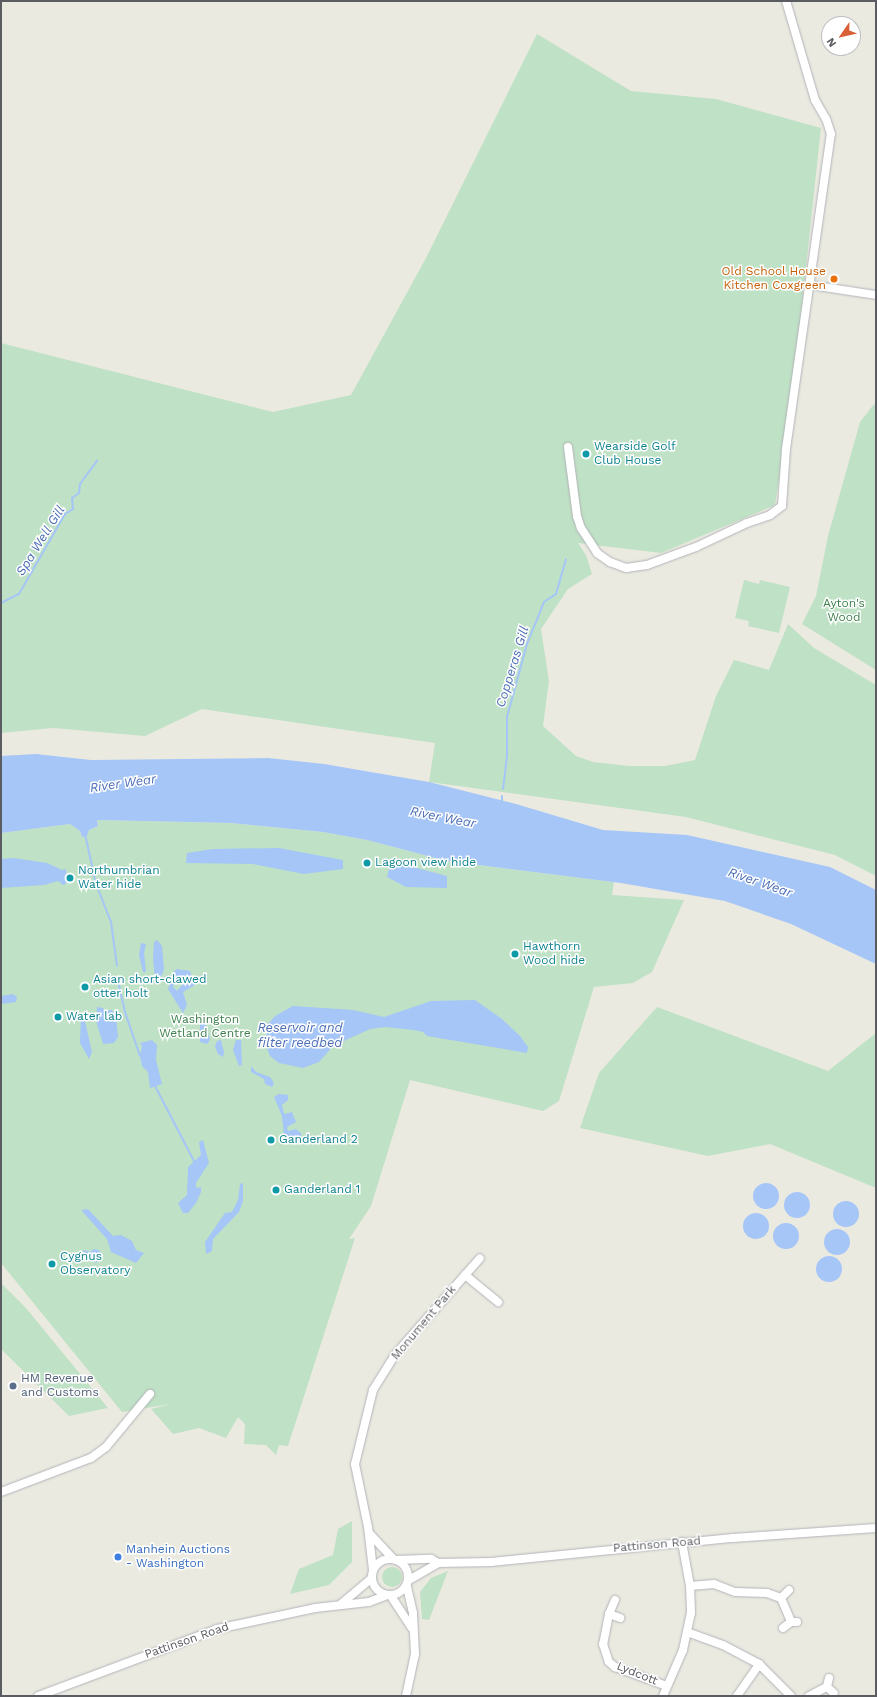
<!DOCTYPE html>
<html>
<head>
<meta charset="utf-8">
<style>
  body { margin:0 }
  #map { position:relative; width:877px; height:1697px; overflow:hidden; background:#ebeae1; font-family:"Work Sans",sans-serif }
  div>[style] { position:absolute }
  .green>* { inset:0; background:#bfe1c5 }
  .round { border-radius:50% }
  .water>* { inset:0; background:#a5c6f7 }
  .stream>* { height:2px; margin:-1px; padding:0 1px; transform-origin:1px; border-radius:1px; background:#a5c6f7 }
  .roads { filter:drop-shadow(0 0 1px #b2b3b8) drop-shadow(0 0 1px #b2b3b8) }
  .minor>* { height:8px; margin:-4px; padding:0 4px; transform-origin:4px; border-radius:4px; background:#fff }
  .minor>.ring { margin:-4px; padding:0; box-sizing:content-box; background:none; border:8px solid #fff; border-radius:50% }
  .dots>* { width:11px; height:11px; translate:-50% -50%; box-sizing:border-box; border:2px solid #fff; border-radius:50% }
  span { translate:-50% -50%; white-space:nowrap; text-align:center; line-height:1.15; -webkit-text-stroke:3px #fff; paint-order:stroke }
  .food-label { font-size:12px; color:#c56008 }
  .right { translate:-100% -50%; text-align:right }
  .culture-label { font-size:12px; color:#0d838f }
  .left { translate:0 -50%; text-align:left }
  .park-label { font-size:12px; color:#3b7e49 }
  .street-label { font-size:12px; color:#5a5c61 }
  .service-label { font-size:12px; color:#4e5e75 }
  .shop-label { font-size:12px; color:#366cbe }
  .water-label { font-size:13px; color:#4b6eb7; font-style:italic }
  .frame { position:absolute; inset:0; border:2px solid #5a5c61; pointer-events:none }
  .north { position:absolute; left:821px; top:16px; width:40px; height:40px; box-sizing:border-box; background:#fff; border:1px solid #bdbec0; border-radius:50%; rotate:236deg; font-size:11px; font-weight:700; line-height:16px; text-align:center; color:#5a5c61 }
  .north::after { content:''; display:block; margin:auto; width:14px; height:18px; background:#d95f39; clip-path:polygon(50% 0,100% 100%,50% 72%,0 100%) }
</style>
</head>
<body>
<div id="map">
  <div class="green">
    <div style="clip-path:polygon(537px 34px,631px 91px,716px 99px,821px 128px,793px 388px,775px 505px,661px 553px,578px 543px,586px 555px,592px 574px,568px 589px,541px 629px,549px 681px,543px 726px,576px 756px,593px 762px,629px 766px,665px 766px,695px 760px,716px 696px,734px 660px,769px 670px,788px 624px,814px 648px,876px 685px,876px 876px,835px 855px,686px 817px,429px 782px,435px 743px,202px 709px,145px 736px,53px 728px,1px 733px,1px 343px,273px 412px,351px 395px,426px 258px)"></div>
    <div style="clip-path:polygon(874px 404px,876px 405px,876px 670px,802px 624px,816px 596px,828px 536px,860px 422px)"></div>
    <div style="clip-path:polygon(744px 580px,759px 584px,760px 580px,790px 587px,779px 633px,748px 626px,749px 621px,735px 618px)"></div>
    <div style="clip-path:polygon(97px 820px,231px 823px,323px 832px,367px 840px,447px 861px,614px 882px,612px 895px,684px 900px,652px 972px,633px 983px,594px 987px,559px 1101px,543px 1111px,410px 1080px,371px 1206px,349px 1239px,355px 1238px,288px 1446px,279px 1445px,276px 1455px,266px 1445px,244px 1444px,245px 1424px,238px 1417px,226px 1438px,199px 1428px,173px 1434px,151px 1409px,171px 1404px,122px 1412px,1px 1263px,1px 833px,70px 824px,80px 831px,82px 837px,87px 836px,89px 830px,98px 826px)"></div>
    <div style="clip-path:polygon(657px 1007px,828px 1071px,876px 1033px,876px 1188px,770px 1144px,708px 1156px,580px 1128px,599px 1073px)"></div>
    <div style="clip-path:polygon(1px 1283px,26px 1308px,108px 1408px,69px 1416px,1px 1349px)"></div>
    <div style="clip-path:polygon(352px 1521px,352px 1562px,329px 1585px,290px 1594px,299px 1569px,333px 1555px,338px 1529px)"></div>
    <div class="round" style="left:382px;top:1567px;width:20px;height:20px"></div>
    <div style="clip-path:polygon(448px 1571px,429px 1620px,422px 1619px,420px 1592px,431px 1578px)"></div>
  </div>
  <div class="water">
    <div style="clip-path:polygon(36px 754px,91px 760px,268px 758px,324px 764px,429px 782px,516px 804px,603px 830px,687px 835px,830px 867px,876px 890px,876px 964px,791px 924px,725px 901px,621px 883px,447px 861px,367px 840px,323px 832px,231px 823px,97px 820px,98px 826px,89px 830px,87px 836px,82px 837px,80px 831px,70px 824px,1px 833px,1px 756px)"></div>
    <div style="clip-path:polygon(279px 848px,343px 860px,343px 869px,304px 874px,253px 864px,186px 863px,187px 853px,213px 849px)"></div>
    <div style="clip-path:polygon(14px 858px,47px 863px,62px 870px,66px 869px,67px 883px,63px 885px,58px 881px,44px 885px,1px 888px,1px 859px)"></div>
    <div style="clip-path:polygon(390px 865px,409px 866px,447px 876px,447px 888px,406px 887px,387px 877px)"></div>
    <div style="clip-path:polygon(157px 940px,162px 946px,164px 969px,160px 980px,155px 979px,153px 958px,154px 942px)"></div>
    <div style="clip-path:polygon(141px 943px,146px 944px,144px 953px,146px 972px,143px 972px,139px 955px)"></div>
    <div style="clip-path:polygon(evenodd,177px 969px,190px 971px,195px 985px,183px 992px,187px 1005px,183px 1013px,168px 989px,174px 971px,177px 969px,176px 979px,181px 979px,183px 984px,177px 991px,173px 987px,176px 979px)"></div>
    <div style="clip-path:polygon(13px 994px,17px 997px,16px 1002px,1px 1004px,1px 996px)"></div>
    <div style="clip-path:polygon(475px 1000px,502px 1019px,520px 1036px,528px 1047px,527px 1053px,427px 1036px,423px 1032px,414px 1030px,385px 1027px,370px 1029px,333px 1046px,319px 1062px,303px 1068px,279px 1063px,270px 1056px,266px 1046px,267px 1025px,275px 1016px,293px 1006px,353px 1010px,384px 1017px,431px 1001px)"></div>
    <div style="clip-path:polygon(97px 1007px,103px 1008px,105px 1011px,112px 1010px,116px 1016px,118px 1037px,114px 1043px,103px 1044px,96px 1021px)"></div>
    <div style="clip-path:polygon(81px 1015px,84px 1017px,92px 1052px,89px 1059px,80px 1043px)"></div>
    <div style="clip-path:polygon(204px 1019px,210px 1040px,207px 1044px,200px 1042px,200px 1022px)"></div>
    <div style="clip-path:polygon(152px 1040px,157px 1045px,156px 1060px,162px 1084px,150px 1088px,148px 1072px,142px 1066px,140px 1056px,142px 1046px,140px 1043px)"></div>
    <div style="clip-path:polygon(221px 1040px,224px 1052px,223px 1057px,218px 1054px,215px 1047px,217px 1041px)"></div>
    <div style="clip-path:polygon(236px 1040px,241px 1040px,242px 1065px,239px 1066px,233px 1050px)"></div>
    <div style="clip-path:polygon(251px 1066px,256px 1072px,270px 1077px,274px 1083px,272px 1087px,265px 1084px,264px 1079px,251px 1072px)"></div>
    <div style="clip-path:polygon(279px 1094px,288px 1095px,288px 1100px,282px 1105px,284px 1114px,292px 1112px,296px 1122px,287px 1127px,288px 1131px,296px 1129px,301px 1133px,301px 1139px,297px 1142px,288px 1142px,284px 1137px,282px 1116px,274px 1097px)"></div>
    <div style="clip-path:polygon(203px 1140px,209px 1163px,196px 1183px,196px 1188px,201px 1187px,201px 1192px,196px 1203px,188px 1213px,183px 1213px,178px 1203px,187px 1195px,188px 1167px,201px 1155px,199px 1142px)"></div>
    <div style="clip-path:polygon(243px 1183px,243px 1201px,239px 1212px,213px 1239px,212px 1251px,206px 1254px,205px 1242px,225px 1213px,232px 1212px,238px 1200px,240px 1184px)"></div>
    <div class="round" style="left:753px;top:1183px;width:26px;height:26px"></div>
    <div class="round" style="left:784px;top:1192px;width:26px;height:26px"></div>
    <div class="round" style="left:833px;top:1201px;width:26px;height:26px"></div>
    <div style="clip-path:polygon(88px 1209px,113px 1236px,121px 1235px,132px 1241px,136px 1250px,144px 1253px,136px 1263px,111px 1252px,107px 1239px,81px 1210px)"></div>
    <div class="round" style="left:743px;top:1213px;width:26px;height:26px"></div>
    <div class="round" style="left:773px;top:1223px;width:26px;height:26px"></div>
    <div class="round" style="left:824px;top:1229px;width:26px;height:26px"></div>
    <div style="clip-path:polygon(94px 1249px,99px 1250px,102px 1257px,96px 1263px,84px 1257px,83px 1250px,90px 1252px)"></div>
    <div class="round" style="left:816px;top:1256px;width:26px;height:26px"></div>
  </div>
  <div class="stream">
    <div style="left:1px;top:603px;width:20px;rotate:-27deg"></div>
    <div style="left:19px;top:594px;width:92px;rotate:-60.1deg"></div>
    <div style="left:65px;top:514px;width:9px;rotate:-32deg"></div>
    <div style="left:73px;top:509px;width:11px;rotate:-95deg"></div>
    <div style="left:72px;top:498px;width:9px;rotate:-36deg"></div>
    <div style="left:79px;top:493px;width:9px;rotate:-84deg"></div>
    <div style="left:80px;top:484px;width:29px;rotate:-54deg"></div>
    <div style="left:503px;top:789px;width:33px;rotate:-83deg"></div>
    <div style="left:507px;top:756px;width:39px;rotate:-90deg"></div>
    <div style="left:507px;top:717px;width:76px;rotate:-74.7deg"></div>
    <div style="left:527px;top:644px;width:45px;rotate:-68deg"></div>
    <div style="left:544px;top:602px;width:14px;rotate:-34deg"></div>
    <div style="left:556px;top:594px;width:36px;rotate:-74deg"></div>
    <div style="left:502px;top:803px;width:7px;rotate:-90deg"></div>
    <div style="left:85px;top:834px;width:51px;rotate:77.6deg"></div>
    <div style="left:96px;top:884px;width:41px;rotate:68.5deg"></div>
    <div style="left:111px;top:922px;width:44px;rotate:82.2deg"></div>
    <div style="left:117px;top:977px;width:39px;rotate:77deg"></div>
    <div style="left:126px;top:1015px;width:43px;rotate:71.1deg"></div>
    <div style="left:155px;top:1086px;width:87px;rotate:62.5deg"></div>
  </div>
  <div class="roads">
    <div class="minor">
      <div style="left:810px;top:285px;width:67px;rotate:8.6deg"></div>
      <div style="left:568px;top:447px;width:70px;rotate:82.6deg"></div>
      <div style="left:577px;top:516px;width:13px;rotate:72deg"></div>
      <div style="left:581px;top:528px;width:30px;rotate:57deg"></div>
      <div style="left:597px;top:553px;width:16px;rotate:35deg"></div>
      <div style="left:610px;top:562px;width:17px;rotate:21deg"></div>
      <div style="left:626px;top:568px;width:21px;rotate:-8deg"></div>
      <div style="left:647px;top:565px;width:52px;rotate:-20.2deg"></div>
      <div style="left:696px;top:547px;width:56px;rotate:-25.2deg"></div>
      <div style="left:747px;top:523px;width:24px;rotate:-19deg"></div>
      <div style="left:770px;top:515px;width:15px;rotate:-37deg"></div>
      <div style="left:782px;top:506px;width:57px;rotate:-86deg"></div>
      <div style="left:786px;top:449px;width:318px;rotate:-81.9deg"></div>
      <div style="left:831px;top:134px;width:16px;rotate:-108deg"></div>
      <div style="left:826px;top:119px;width:22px;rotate:-120deg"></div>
      <div style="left:815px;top:100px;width:103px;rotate:-106.3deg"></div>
      <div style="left:465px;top:1275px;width:43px;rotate:39.3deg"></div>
      <div style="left:1px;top:1492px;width:96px;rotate:-20.7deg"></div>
      <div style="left:91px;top:1458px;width:19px;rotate:-36deg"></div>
      <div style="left:106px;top:1447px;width:69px;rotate:-50.3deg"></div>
      <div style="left:369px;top:1533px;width:35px;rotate:47deg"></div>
      <div class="ring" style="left:372px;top:1559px;width:28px;height:28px"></div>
      <div style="left:396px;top:1560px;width:35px;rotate:-2deg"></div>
      <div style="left:431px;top:1559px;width:8px;rotate:30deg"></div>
      <div style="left:373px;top:1570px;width:43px;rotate:-96.6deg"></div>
      <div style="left:368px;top:1527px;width:64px;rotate:-101.7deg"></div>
      <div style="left:355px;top:1464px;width:76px;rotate:-76.3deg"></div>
      <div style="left:373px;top:1390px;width:40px;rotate:-58deg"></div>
      <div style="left:394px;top:1356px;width:130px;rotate:-48.7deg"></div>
      <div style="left:409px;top:1580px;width:34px;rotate:-30deg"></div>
      <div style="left:438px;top:1563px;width:53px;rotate:-1.1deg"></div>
      <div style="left:491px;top:1562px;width:243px;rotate:-5.7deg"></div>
      <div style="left:733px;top:1538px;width:143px;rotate:-4deg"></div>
      <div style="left:690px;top:1586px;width:24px;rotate:-5deg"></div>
      <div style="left:714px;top:1584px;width:22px;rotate:21deg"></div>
      <div style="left:735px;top:1592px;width:32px;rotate:2deg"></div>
      <div style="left:767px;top:1593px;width:15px;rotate:20deg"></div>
      <div style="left:789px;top:1590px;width:11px;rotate:135deg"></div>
      <div style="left:781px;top:1598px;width:26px;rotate:67deg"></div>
      <div style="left:391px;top:1596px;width:38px;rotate:57deg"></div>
      <div style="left:615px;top:1600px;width:15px;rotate:113deg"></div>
      <div style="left:609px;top:1614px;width:12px;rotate:20deg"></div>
      <div style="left:341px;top:1604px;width:40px;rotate:-40deg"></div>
      <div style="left:609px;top:1614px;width:31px;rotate:101deg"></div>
      <div style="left:603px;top:1644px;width:19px;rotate:72deg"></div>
      <div style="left:609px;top:1662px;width:8px;rotate:40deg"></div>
      <div style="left:615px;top:1667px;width:55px;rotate:20.1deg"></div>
      <div style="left:783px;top:1628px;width:10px;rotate:-37deg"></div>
      <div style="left:791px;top:1622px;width:6px"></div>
      <div style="left:687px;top:1632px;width:38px;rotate:20deg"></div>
      <div style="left:723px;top:1645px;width:41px;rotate:27.8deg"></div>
      <div style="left:759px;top:1664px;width:45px;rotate:45deg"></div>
      <div style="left:829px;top:1678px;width:9px;rotate:103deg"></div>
      <div style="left:827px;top:1687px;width:9px;rotate:41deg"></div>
      <div style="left:38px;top:1696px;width:191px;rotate:-20.5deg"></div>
      <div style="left:217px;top:1629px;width:100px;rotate:-12.1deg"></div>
      <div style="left:315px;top:1608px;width:54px;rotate:-6.3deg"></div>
      <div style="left:369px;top:1602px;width:19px;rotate:-21deg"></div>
      <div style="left:406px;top:1696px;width:43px;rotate:-77.9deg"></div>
      <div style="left:415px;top:1654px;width:41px;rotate:-92.8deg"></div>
      <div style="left:413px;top:1613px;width:28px;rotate:-103deg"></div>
      <div style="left:663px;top:1696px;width:50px;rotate:-66.5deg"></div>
      <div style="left:683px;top:1650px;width:38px;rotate:-78deg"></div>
      <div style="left:691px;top:1613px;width:27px;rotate:-92deg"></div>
      <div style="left:690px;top:1586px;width:45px;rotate:-100.3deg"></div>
      <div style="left:737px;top:1696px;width:39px;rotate:-55deg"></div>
      <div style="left:809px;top:1696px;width:20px;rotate:-27deg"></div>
    </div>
  </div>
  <div class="dots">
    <div style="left:834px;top:279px;background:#e8710a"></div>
    <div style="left:586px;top:454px;background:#0f9aa8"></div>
    <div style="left:367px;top:863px;background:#0f9aa8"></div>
    <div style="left:70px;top:878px;background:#0f9aa8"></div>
    <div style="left:515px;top:954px;background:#0f9aa8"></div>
    <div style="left:85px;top:987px;background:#0f9aa8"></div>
    <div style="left:58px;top:1017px;background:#0f9aa8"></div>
    <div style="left:271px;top:1140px;background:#0f9aa8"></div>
    <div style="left:276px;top:1190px;background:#0f9aa8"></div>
    <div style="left:52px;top:1264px;background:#0f9aa8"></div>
    <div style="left:13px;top:1386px;background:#5c6f8a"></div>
    <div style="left:118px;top:1557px;background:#3f7fe0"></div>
  </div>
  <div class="food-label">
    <span class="right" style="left:826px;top:279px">Old School House<br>Kitchen Coxgreen</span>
  </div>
  <div class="culture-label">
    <span class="left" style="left:594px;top:454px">Wearside Golf<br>Club House</span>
    <span class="left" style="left:375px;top:863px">Lagoon view hide</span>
    <span class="left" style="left:78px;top:878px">Northumbrian<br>Water hide</span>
    <span class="left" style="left:523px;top:954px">Hawthorn<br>Wood hide</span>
    <span class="left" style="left:93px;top:987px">Asian short-clawed<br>otter holt</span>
    <span class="left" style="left:66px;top:1017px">Water lab</span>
    <span class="left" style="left:279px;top:1140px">Ganderland 2</span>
    <span class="left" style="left:284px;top:1190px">Ganderland 1</span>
    <span class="left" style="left:60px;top:1264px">Cygnus<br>Observatory</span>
  </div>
  <div class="park-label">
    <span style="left:844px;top:611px">Ayton's<br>Wood</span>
    <span style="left:205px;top:1027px">Washington<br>Wetland Centre</span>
  </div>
  <div class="street-label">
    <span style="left:424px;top:1323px;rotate:-50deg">Monument Park</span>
    <span style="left:657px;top:1545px;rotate:-5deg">Pattinson Road</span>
    <span style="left:187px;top:1641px;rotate:-19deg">Pattinson Road</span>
    <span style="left:637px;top:1674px;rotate:22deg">Lydcott</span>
  </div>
  <div class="service-label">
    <span class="left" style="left:21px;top:1386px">HM Revenue<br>and Customs</span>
  </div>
  <div class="shop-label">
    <span class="left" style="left:126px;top:1557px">Manhein Auctions<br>- Washington</span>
  </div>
  <div class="water-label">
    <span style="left:41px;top:541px;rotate:-58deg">Spa Well Gill</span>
    <span style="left:513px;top:667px;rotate:-73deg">Copperas Gill</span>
    <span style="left:123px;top:784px;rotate:-8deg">River Wear</span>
    <span style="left:443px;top:818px;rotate:11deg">River Wear</span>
    <span style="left:760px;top:883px;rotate:19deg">River Wear</span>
    <span style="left:300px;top:1036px">Reservoir and<br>filter reedbed</span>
  </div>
  <div class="frame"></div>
  <div class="north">N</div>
</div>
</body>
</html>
